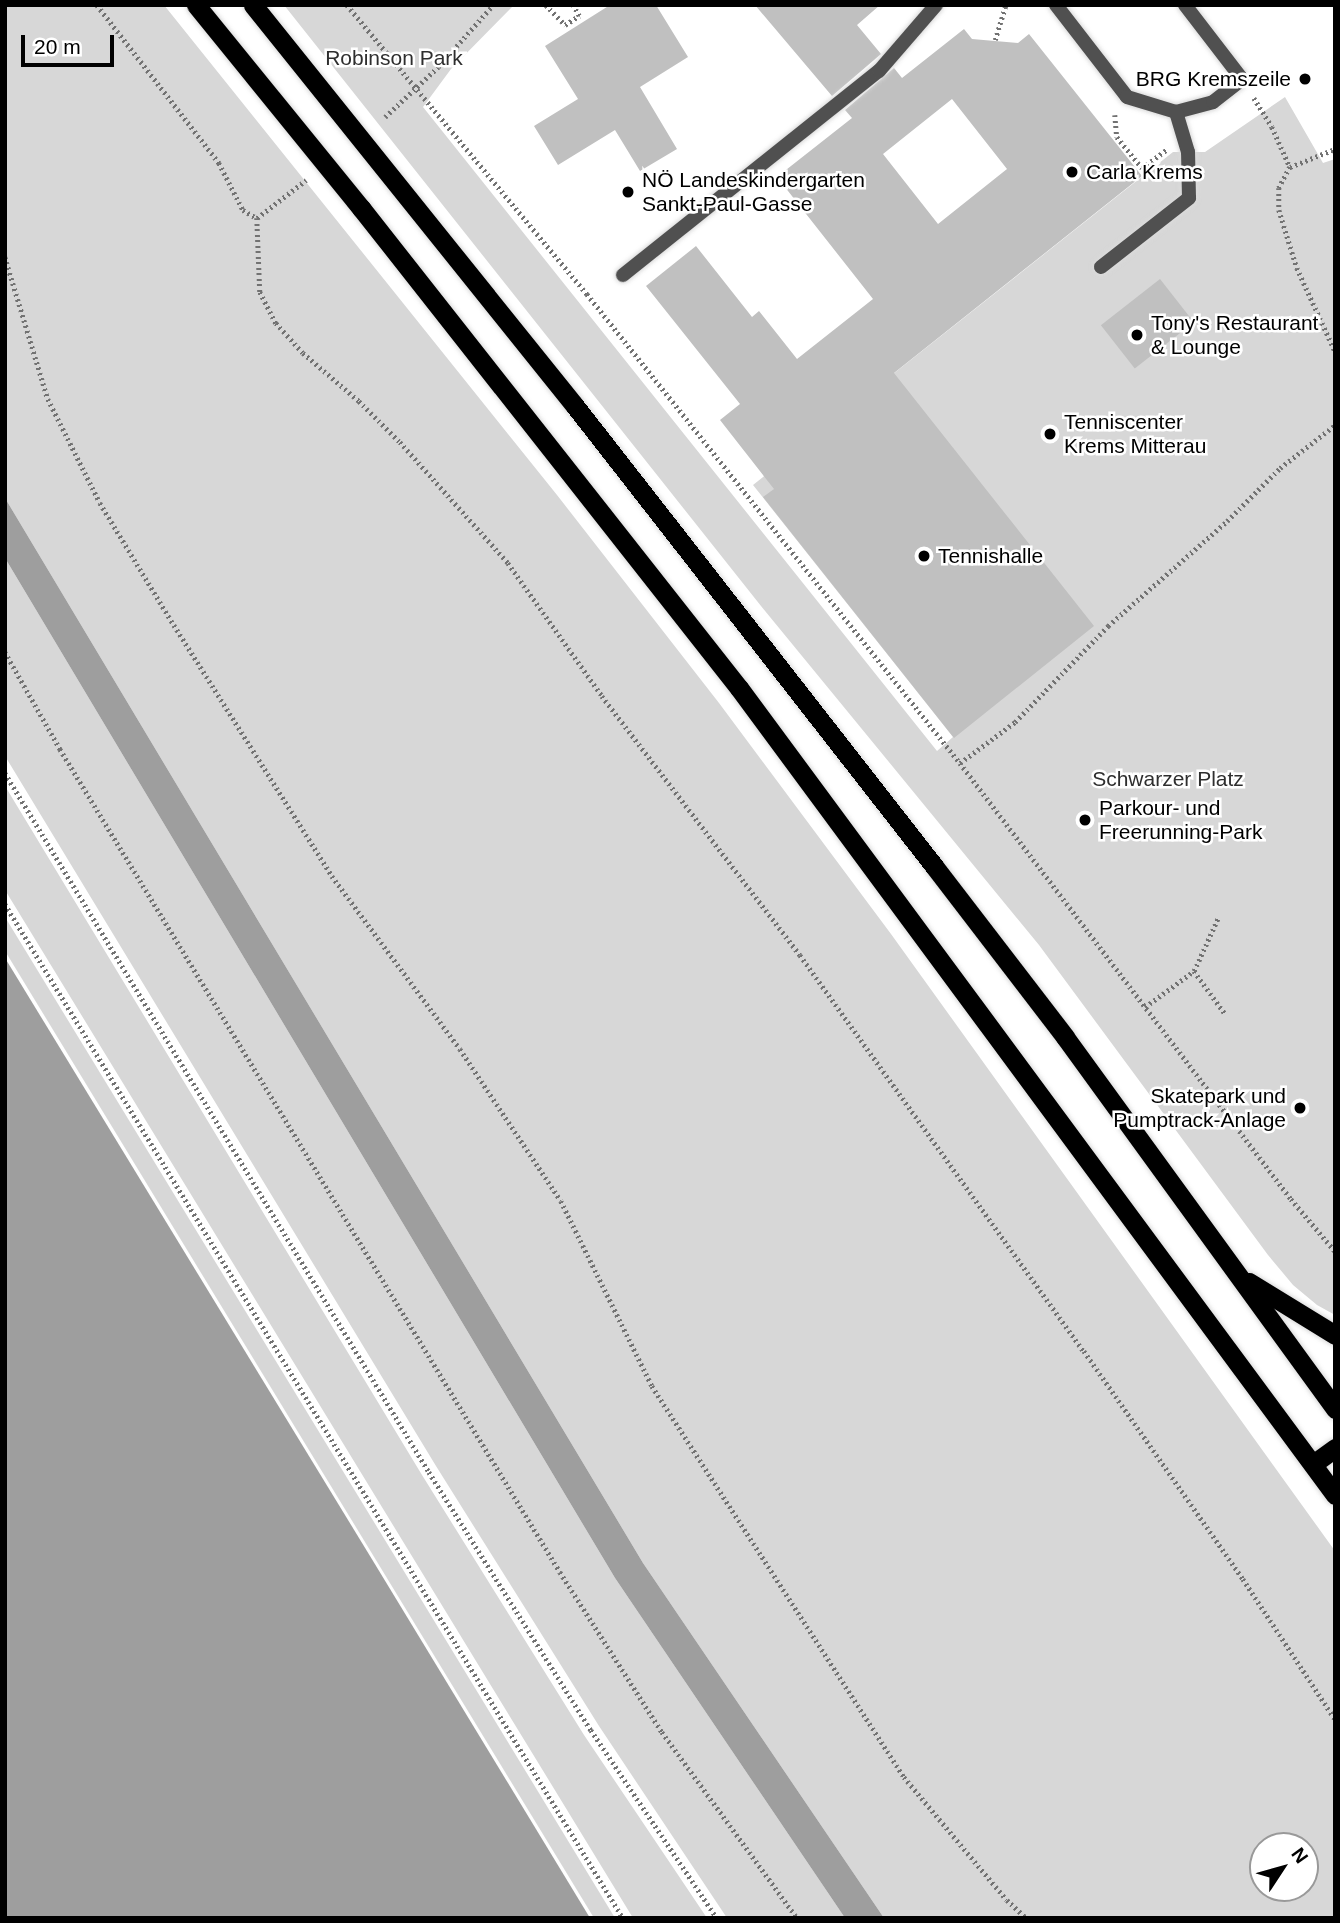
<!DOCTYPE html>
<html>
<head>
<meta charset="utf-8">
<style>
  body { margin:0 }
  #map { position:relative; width:1340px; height:1923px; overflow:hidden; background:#fff; font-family:Helvetica,sans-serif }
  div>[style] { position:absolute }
  .green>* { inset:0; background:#d7d7d7 }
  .water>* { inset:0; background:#9e9e9e }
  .building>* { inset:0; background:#c0c0c0; transform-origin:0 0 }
  .path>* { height:4.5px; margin-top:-2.25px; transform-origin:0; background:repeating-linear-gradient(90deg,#727272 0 2px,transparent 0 5.5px) }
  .roads { filter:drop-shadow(0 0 2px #dbdbdb) drop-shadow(0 0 2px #dbdbdb) }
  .service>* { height:14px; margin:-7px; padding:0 7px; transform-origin:7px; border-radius:7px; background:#505050 }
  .minor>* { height:14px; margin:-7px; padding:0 7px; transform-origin:7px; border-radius:7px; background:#505050 }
  .trunk>* { height:19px; margin:-9.5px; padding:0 9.5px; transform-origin:9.5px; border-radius:9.5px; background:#000 }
  .dots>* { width:19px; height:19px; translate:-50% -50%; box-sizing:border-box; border:4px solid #fff; border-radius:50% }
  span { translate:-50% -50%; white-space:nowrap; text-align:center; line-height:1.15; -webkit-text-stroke:5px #fff; paint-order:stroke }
  .park-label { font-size:21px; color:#2e2e2e }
  .poi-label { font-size:21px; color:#000 }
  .right { translate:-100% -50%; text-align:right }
  .left { translate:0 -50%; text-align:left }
  .frame { position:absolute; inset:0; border:7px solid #000; pointer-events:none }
  .north { position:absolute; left:1249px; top:1832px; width:70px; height:70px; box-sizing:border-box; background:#fff; border:2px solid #999; border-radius:50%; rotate:54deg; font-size:19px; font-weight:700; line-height:28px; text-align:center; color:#000 }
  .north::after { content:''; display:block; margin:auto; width:24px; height:32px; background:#000; clip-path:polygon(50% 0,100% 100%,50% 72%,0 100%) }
  .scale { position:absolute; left:21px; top:35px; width:93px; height:32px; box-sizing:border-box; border:4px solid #000; border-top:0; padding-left:9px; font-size:21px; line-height:24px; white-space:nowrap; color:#000; -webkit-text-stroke:5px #fff; paint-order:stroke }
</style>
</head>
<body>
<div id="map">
  <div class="green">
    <div style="clip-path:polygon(evenodd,5px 5px,164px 5px,557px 495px,719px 703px,891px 934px,1335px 1551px,1335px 1918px,884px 1918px,643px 1563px,5px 498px,5px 5px,1263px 1846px,1305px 1846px,1305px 1888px,1263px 1888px,1263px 1846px)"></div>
    <div style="clip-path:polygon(284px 5px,514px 5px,451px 69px,423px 107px,937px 751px,953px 737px,753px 485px,1173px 152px,1205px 152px,1285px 97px,1323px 163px,1335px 159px,1335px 1315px,1317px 1305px,1293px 1285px,1268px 1255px,1039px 945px,761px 606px)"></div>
    <div style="clip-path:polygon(5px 558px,615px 1578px,845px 1918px,727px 1918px,599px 1726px,436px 1466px,5px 756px)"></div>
    <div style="clip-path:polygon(5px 786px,422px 1475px,584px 1735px,707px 1918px,633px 1918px,5px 890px)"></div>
    <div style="clip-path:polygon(5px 917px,388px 1545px,615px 1918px,594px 1918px,5px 951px)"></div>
  </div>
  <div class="water">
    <div style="clip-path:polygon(5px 498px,643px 1563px,884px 1918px,845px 1918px,615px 1578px,5px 558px)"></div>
    <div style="clip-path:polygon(5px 958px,370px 1556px,590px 1918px,5px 1918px)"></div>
  </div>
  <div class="building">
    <div style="clip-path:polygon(610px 5px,656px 5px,688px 57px,640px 87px,677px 149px,640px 171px,615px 130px,558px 165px,534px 126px,578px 99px,545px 46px)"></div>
    <div style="clip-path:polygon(755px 5px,880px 5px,857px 25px,881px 54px,832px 96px)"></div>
    <div style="clip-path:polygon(evenodd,964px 29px,972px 39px,1018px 43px,1029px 34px,1142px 176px,894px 373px,1094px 626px,954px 738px,763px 497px,774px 489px,720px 420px,740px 404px,646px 286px,696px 246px,752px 317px,759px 311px,797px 359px,873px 299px,777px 177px,852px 118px,845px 110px,894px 68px,902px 78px,964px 29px,952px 99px,1007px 169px,938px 224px,883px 154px,952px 99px)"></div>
    <div style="left:1160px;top:279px;width:55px;height:75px;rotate:52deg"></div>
  </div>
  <div class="path">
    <div style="left:97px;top:5px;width:200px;rotate:52.3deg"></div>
    <div style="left:219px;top:163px;width:53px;rotate:62.9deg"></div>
    <div style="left:243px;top:210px;width:16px;rotate:30deg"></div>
    <div style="left:257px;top:218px;width:62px;rotate:-37.8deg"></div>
    <div style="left:347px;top:5px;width:376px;rotate:50.3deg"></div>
    <div style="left:587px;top:294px;width:599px;rotate:51.5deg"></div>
    <div style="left:960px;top:763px;width:547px;rotate:52.8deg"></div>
    <div style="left:1291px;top:1199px;width:68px;rotate:49.8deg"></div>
    <div style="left:546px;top:5px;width:28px;rotate:46deg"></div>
    <div style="left:565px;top:25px;width:17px;rotate:-33deg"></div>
    <div style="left:579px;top:16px;width:13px;rotate:-119deg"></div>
    <div style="left:995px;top:40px;width:37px;rotate:-73deg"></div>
    <div style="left:1254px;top:98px;width:34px;rotate:58deg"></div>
    <div style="left:1272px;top:127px;width:44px;rotate:65.8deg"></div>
    <div style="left:1290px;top:167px;width:24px;rotate:118deg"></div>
    <div style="left:1279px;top:188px;width:22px;rotate:90deg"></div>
    <div style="left:1279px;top:210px;width:61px;rotate:72.8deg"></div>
    <div style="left:1297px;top:268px;width:91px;rotate:65.4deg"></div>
    <div style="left:1115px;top:115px;width:22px;rotate:85deg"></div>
    <div style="left:1117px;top:137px;width:40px;rotate:51deg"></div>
    <div style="left:1142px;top:168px;width:30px;rotate:-37deg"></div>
    <div style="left:385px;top:117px;width:73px;rotate:-43.3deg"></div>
    <div style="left:438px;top:67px;width:83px;rotate:-48.4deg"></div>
    <div style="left:1290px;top:167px;width:48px;rotate:-21.8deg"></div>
    <div style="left:257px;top:218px;width:74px;rotate:87.7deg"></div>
    <div style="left:260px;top:292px;width:35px;rotate:63deg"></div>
    <div style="left:276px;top:323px;width:40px;rotate:48deg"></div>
    <div style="left:303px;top:353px;width:74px;rotate:40.6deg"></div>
    <div style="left:359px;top:401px;width:58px;rotate:45deg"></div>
    <div style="left:400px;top:442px;width:162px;rotate:48.2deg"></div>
    <div style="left:508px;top:563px;width:163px;rotate:54.7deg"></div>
    <div style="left:602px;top:696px;width:326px;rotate:52.6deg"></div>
    <div style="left:800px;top:955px;width:487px;rotate:54.4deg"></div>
    <div style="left:1084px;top:1351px;width:278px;rotate:55.1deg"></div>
    <div style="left:1243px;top:1579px;width:168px;rotate:56.7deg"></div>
    <div style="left:5px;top:257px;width:148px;rotate:73.2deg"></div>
    <div style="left:48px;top:399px;width:116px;rotate:63.4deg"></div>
    <div style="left:100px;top:503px;width:143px;rotate:58.8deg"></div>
    <div style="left:174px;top:625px;width:297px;rotate:57.8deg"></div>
    <div style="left:332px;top:876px;width:215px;rotate:53.5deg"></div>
    <div style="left:460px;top:1049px;width:182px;rotate:56.4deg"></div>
    <div style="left:561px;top:1201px;width:206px;rotate:63.8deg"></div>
    <div style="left:652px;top:1386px;width:465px;rotate:57.2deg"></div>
    <div style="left:904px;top:1777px;width:160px;rotate:50.1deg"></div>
    <div style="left:1007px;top:1900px;width:26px;rotate:43deg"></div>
    <div style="left:5px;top:652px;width:112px;rotate:60.4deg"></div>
    <div style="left:60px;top:749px;width:963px;rotate:58.72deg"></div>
    <div style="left:560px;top:1572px;width:190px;rotate:57.5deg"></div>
    <div style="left:662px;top:1732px;width:230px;rotate:54deg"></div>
    <div style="left:960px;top:763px;width:69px;rotate:-36.7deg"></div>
    <div style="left:1015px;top:722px;width:134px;rotate:-45.9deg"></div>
    <div style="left:1108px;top:626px;width:159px;rotate:-41.4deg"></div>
    <div style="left:1227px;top:521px;width:75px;rotate:-45deg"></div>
    <div style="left:1280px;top:468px;width:70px;rotate:-38deg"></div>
    <div style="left:5px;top:773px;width:818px;rotate:58.76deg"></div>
    <div style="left:429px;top:1472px;width:305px;rotate:57.9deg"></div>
    <div style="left:591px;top:1730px;width:226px;rotate:56.2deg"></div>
    <div style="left:5px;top:904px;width:1187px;rotate:58.64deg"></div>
    <div style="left:1194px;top:971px;width:54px;rotate:54deg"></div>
    <div style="left:1145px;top:1007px;width:61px;rotate:-36.3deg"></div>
    <div style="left:1194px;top:971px;width:58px;rotate:-65.6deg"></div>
  </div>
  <div class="roads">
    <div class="service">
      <div style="left:1056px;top:5px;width:116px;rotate:52.3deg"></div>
      <div style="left:1127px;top:97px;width:51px;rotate:17deg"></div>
      <div style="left:1176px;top:112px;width:38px;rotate:-15deg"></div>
      <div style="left:1213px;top:102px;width:37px;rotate:-38deg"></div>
      <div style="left:1101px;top:267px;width:112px;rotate:-38.1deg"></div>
      <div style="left:1189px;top:198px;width:46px;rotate:-91.2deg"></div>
      <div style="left:1188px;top:152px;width:42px;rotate:-106.7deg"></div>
      <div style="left:623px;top:275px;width:327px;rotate:-38.6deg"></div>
      <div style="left:879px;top:71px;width:87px;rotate:-49.2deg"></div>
    </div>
    <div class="minor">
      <div style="left:1185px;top:5px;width:93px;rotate:52.4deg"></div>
    </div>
    <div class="trunk">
      <div style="left:196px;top:5px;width:262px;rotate:50.9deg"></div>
      <div style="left:361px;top:208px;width:611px;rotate:51.78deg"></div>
      <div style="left:739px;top:688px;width:1003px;rotate:53.55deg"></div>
      <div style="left:253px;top:5px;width:514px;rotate:51.24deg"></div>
      <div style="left:575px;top:406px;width:584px;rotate:52.03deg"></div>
      <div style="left:934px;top:866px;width:215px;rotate:52.5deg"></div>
      <div style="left:1065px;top:1037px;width:460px;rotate:54deg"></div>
      <div style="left:1249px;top:1282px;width:101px;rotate:31.6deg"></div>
      <div style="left:1313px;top:1464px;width:27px;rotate:-36deg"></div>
    </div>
  </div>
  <div class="dots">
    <div style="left:1305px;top:79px;background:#000"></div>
    <div style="left:1072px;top:172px;background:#000"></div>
    <div style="left:628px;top:192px;background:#000"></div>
    <div style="left:1137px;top:335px;background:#000"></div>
    <div style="left:1050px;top:434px;background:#000"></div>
    <div style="left:924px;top:556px;background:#000"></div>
    <div style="left:1085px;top:820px;background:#000"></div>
    <div style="left:1300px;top:1108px;background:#000"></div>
  </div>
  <div class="park-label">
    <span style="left:394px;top:58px">Robinson Park</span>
    <span style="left:1168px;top:779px">Schwarzer Platz</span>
  </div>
  <div class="poi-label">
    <span class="right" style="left:1291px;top:79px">BRG Kremszeile</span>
    <span class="left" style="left:1086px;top:172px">Carla Krems</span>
    <span class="left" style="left:642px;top:192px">NÖ Landeskindergarten<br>Sankt-Paul-Gasse</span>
    <span class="left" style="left:1151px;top:335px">Tony's Restaurant<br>&amp; Lounge</span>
    <span class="left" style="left:1064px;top:434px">Tenniscenter<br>Krems Mitterau</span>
    <span class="left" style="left:938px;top:556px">Tennishalle</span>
    <span class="left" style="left:1099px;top:820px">Parkour- und<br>Freerunning-Park</span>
    <span class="right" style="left:1286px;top:1108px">Skatepark und<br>Pumptrack-Anlage</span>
  </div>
  <div class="frame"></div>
  <div class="north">N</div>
  <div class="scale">20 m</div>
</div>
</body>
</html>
